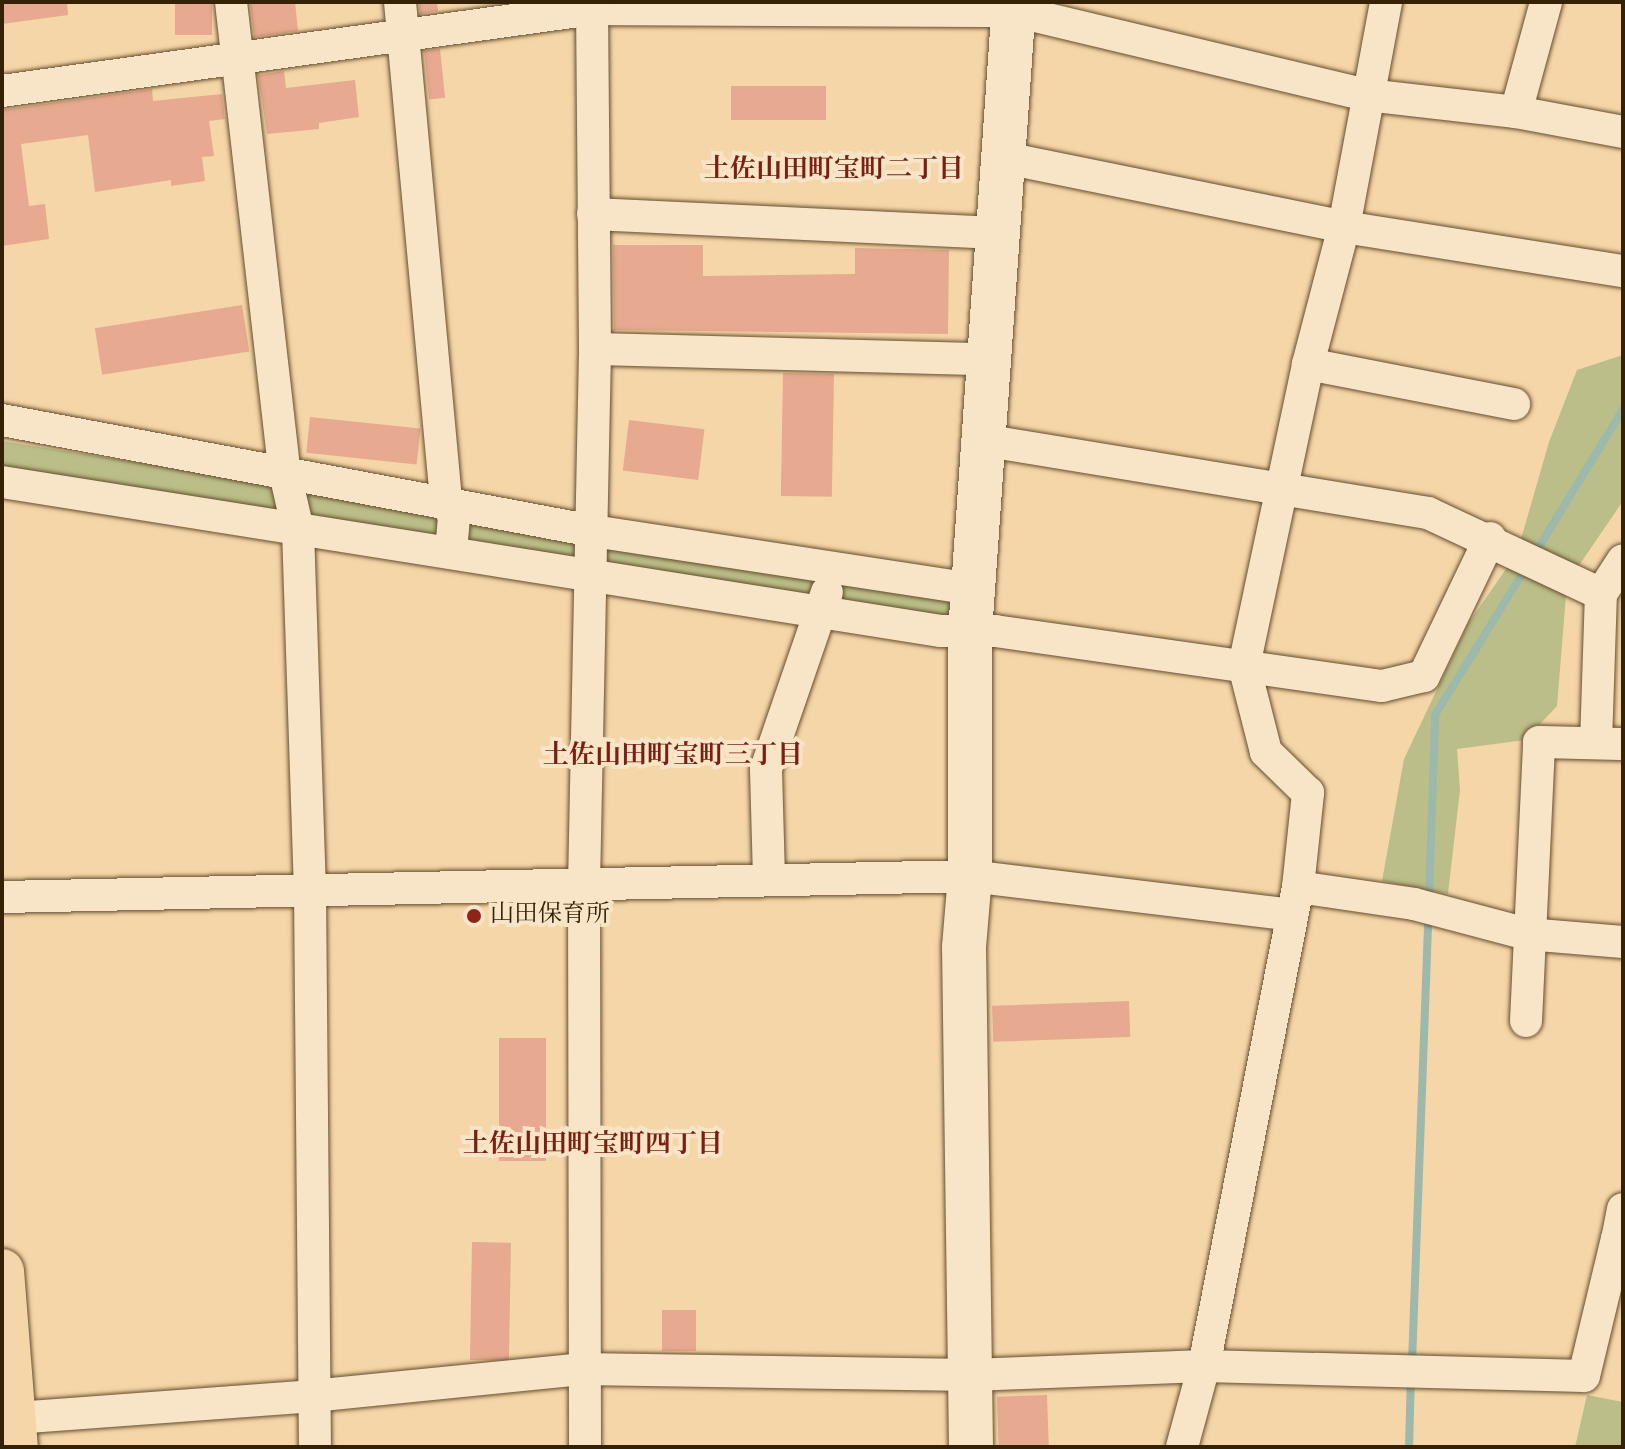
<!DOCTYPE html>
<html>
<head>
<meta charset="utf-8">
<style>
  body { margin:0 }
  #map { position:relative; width:1625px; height:1449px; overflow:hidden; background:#f5d6a8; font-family:"Old Standard TT","Noto Serif JP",serif }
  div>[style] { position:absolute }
  .green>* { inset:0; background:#bbbe88; transform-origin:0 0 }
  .stream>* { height:8px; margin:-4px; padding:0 4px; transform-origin:4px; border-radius:4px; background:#9cb9ac }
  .building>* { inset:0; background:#e7a98f; transform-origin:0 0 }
  .roads { filter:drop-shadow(0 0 2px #654e2e) drop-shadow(0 0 2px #654e2e) }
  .street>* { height:32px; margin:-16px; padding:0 16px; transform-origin:16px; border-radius:16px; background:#f8e4c6 }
  .secondary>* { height:44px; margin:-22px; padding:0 22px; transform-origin:22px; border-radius:22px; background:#f8e4c6 }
  .highway>* { height:44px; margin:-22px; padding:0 22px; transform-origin:22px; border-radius:22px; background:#f5d6a8 }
  .dots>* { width:22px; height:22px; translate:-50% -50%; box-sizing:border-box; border:4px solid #f8e4c6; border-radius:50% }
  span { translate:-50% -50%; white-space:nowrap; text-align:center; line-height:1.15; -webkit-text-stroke:8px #f8e4c6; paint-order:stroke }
  .poi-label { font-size:24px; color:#352105 }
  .left { translate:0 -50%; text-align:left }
  .neighbourhood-label { font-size:26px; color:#7a1f14; font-weight:700 }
  .frame { position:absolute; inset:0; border:4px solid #352105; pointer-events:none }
</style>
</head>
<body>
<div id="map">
  <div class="green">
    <div style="clip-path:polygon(1623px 355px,1623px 501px,1567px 583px,1557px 706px,1525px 740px,1457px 749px,1460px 790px,1448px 894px,1382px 881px,1404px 759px,1468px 624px,1517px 553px,1549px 442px,1577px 370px)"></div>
    <div style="left:2px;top:441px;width:965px;height:26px;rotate:9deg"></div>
    <div style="clip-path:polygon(1587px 1395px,1623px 1402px,1623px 1447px,1575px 1447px)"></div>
  </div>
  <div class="stream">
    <div style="left:1534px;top:555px;width:171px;rotate:-58.6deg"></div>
    <div style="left:1429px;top:899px;width:184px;rotate:-88.1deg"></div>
    <div style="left:1435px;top:715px;width:175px;rotate:-58.3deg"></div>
    <div style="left:1412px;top:1363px;width:446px;rotate:-87.9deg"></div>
    <div style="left:1409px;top:1447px;width:71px;rotate:-88.4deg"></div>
  </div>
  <div class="building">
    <div style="clip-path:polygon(2px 2px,67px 2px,68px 15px,2px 24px)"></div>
    <div style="left:175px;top:2px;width:37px;height:33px"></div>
    <div style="clip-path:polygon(250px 2px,295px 2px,298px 31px,254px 37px)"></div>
    <div style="clip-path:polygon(419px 2px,437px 2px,438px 11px,420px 14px)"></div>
    <div style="left:440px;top:49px;width:49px;height:16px;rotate:84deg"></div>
    <div style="clip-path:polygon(284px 71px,286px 88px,355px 80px,359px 117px,319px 123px,319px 129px,267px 134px,258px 75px)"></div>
    <div style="left:731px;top:86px;width:95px;height:34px"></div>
    <div style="clip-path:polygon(152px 89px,153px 101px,222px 94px,225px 119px,209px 121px,214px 156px,202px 157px,205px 181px,171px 186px,171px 180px,95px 192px,88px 135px,21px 144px,29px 206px,45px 204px,49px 239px,2px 246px,2px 110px)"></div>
    <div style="clip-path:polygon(613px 245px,703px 245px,703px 276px,855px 274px,855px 248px,949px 250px,948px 334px,614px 330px)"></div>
    <div style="left:242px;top:305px;width:47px;height:149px;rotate:81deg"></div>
    <div style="left:783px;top:373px;width:51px;height:123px;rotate:1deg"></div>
    <div style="left:310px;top:417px;width:111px;height:36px;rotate:6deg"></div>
    <div style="left:629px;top:420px;width:76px;height:51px;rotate:7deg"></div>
    <div style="left:1129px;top:1001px;width:36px;height:137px;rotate:88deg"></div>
    <div style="left:499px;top:1038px;width:47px;height:123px"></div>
    <div style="left:472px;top:1242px;width:39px;height:118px;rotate:1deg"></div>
    <div style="left:662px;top:1310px;width:34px;height:41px"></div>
    <div style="left:1047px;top:1395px;width:52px;height:50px;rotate:88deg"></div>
  </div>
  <div class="roads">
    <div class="street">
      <div style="left:231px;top:2px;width:474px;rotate:83.5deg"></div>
      <div style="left:285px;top:473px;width:58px;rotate:77.2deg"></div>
      <div style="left:298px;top:530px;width:360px;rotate:88.1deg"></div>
      <div style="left:310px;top:890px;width:557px;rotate:89.49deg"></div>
      <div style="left:400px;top:2px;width:500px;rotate:84.72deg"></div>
      <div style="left:446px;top:500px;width:19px;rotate:65deg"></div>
      <div style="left:454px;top:517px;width:36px;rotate:95deg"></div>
      <div style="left:2px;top:91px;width:597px;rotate:-7.9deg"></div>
      <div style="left:593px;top:9px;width:421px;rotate:0.3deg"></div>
      <div style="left:1014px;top:11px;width:363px;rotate:13.4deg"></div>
      <div style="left:1367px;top:95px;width:150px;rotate:6.5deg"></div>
      <div style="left:1516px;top:112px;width:109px;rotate:10.6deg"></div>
      <div style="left:1516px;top:112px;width:114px;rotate:-74.7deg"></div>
      <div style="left:1001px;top:157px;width:350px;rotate:11.5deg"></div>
      <div style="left:1344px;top:227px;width:282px;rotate:9deg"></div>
      <div style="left:593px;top:214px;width:404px;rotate:2.7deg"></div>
      <div style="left:595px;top:349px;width:392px;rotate:1.5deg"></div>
      <div style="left:1308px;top:364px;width:210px;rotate:11deg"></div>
      <div style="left:2px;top:420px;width:601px;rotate:10.64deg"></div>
      <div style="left:593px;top:531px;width:382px;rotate:8.7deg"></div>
      <div style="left:982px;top:440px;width:452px;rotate:9.3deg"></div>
      <div style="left:1428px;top:513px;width:191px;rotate:25.1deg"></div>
      <div style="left:2px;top:482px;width:951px;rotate:9.02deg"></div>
      <div style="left:941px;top:631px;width:54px"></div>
      <div style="left:995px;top:631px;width:391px;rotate:8.1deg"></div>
      <div style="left:1382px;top:686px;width:43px;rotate:-13.4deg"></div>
      <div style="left:1424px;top:676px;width:153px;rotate:-64.4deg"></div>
      <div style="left:1596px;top:743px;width:149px;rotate:-88.1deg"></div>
      <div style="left:1601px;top:594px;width:40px;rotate:-57.1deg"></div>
      <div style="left:769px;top:878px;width:109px;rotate:-91.6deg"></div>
      <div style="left:766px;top:769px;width:187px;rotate:-71deg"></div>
      <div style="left:1298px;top:887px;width:117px;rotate:8.3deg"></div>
      <div style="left:1414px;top:904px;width:117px;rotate:14.9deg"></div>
      <div style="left:1527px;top:934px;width:96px;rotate:4.8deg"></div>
      <div style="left:2px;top:897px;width:968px;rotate:-1.24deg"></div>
      <div style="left:970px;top:876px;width:323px;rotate:6.9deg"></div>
      <div style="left:1526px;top:1021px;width:279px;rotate:-87.3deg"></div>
      <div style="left:1539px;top:742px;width:84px;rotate:1.4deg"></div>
      <div style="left:1623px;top:1209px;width:31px;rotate:101deg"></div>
      <div style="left:1617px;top:1239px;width:6px;rotate:18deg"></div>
      <div style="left:2px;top:1419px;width:311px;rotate:-4.2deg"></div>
      <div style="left:312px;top:1396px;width:271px;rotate:-5.7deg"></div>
      <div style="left:582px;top:1369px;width:389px;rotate:0.9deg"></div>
      <div style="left:971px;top:1375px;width:233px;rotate:-2.2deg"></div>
      <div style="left:1204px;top:1366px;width:380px;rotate:1.5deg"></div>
      <div style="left:1584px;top:1376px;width:141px;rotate:-76.5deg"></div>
      <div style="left:585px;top:1447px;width:562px;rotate:-90.1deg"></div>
      <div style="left:584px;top:885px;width:536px;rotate:-88.82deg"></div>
      <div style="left:595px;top:349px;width:347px;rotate:-90.5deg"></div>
      <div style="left:1182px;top:1447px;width:84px;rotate:-74.8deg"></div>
      <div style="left:1204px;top:1366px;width:488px;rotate:-78.9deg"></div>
      <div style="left:1298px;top:887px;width:95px;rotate:-83.9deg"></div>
      <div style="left:1308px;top:793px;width:59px;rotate:-135.7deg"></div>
      <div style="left:1266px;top:752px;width:89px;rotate:-104.3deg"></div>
      <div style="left:1244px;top:666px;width:309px;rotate:-78deg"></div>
      <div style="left:1308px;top:364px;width:142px;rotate:-75.3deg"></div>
      <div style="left:1344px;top:227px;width:229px;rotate:-79.4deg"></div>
    </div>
    <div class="secondary">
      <div style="left:971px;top:1447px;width:500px;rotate:-90.8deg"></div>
      <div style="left:964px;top:947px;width:71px;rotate:-85.2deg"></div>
      <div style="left:970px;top:876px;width:244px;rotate:-90deg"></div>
      <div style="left:970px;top:632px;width:632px;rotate:-86deg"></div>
    </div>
    <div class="highway">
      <div style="left:2px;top:1271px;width:177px;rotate:85.5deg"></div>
    </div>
  </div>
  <div class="dots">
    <div style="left:474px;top:916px;background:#8f2418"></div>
  </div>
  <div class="poi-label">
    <span class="left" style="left:490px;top:916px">山田保育所</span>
  </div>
  <div class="neighbourhood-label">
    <span style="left:834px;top:171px">土佐山田町宝町二丁目</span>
    <span style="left:673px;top:757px">土佐山田町宝町三丁目</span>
    <span style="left:593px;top:1146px">土佐山田町宝町四丁目</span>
  </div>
  <div class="frame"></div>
</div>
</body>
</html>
